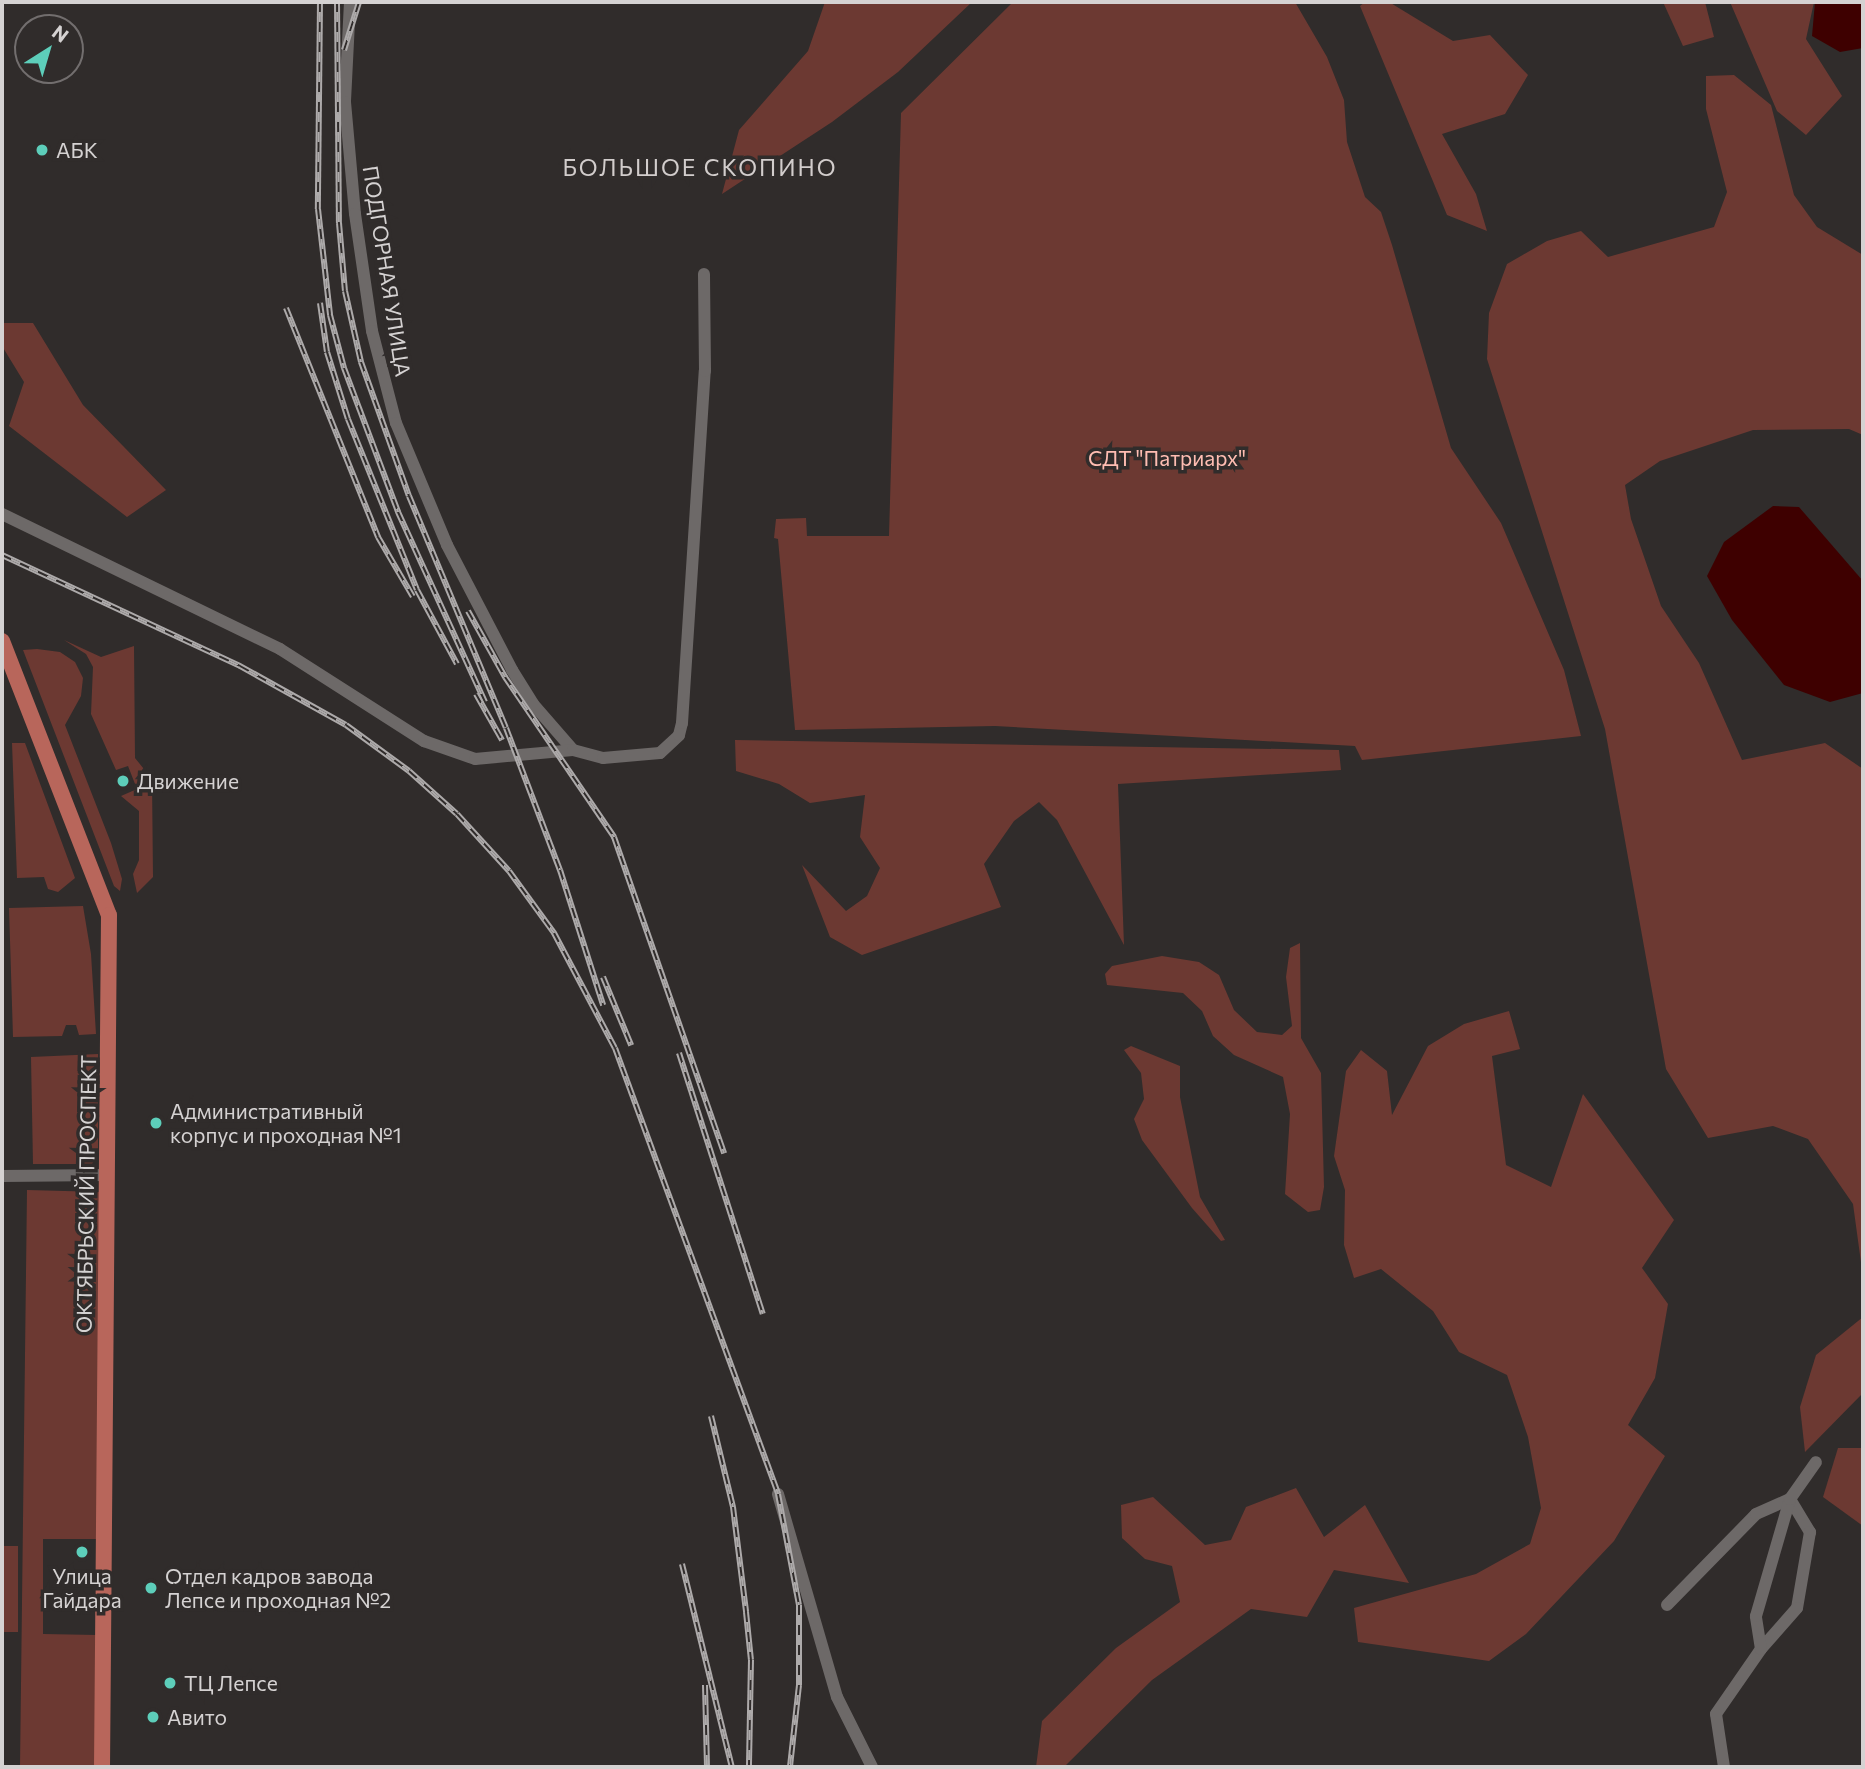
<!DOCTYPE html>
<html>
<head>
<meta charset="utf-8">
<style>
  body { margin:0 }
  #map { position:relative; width:1865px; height:1769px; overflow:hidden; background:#302c2b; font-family:Commissioner,sans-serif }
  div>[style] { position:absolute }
  .green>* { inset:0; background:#6c3932; transform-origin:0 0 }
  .water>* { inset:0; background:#3e0000 }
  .minor>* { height:12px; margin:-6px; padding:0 6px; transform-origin:6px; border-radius:6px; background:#6d6968 }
  .major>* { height:16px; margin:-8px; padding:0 8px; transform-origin:8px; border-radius:8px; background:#b8665b }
  .rail>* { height:6px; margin-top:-3px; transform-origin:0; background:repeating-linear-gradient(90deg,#302c2b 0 10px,#adaaaa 0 20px); box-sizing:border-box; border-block:2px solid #adaaaa }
  .dots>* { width:19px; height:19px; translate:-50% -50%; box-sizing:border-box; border:4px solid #302c2b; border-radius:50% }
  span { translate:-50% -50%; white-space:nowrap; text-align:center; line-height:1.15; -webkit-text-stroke:7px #302c2b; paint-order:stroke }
  .poi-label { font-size:21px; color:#d5d2d2 }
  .left { translate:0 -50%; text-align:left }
  .street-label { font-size:21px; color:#d5d2d2 }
  .park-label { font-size:21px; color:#febdb2 }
  .neighbourhood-label { font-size:23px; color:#d2cdcc; letter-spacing:2px }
  .frame { position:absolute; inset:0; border:4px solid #d5d2d2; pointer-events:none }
  .north { position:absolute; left:14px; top:14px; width:70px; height:70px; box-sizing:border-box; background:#302c2b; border:2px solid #726e6e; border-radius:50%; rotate:37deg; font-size:19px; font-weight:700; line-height:28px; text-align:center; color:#d5d2d2 }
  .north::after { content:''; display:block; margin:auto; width:24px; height:32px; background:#5dceba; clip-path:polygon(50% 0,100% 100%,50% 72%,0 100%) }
</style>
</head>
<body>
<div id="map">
  <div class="green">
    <div style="clip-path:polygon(825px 2px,972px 2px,898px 72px,832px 122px,722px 194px,739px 130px,808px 51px)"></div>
    <div style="clip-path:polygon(1013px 2px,1295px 2px,1327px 57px,1344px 100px,1347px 142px,1365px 197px,1381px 212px,1392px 245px,1451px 448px,1501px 523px,1564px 670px,1581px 736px,1362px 760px,1355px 746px,995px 726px,795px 730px,778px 539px,774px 538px,776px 519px,806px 518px,807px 536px,889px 536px,901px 113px)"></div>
    <div style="clip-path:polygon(1365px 2px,1389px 2px,1453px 41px,1490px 35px,1528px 75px,1505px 114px,1442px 134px,1476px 194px,1487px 231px,1447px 215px,1360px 6px)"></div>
    <div style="clip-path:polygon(1663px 2px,1705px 2px,1714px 37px,1683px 46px)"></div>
    <div style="clip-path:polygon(1730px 2px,1814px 2px,1806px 39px,1842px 96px,1806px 135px,1777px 111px)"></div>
    <div style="clip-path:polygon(1734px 75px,1771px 105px,1794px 195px,1817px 227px,1863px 255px,1863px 435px,1849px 429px,1753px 430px,1660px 461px,1625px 485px,1631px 519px,1661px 606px,1699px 663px,1742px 760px,1825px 743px,1863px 769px,1863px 1277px,1853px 1204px,1808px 1139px,1773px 1126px,1708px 1138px,1666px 1069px,1605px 729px,1487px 359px,1489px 313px,1507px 264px,1547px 241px,1581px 231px,1608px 257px,1714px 227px,1727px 192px,1706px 109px,1706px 76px)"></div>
    <div style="clip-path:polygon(2px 323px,33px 323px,83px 405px,166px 490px,127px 517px,9px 426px,24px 382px,2px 346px)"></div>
    <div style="clip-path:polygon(64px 640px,101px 657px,134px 646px,135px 758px,152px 779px,153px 877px,137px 893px,133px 874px,139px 860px,139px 811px,121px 796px,137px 789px,128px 766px,116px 770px,91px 714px,93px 667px,86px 654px)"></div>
    <div style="clip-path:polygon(37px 649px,60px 652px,75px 662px,83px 678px,81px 696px,65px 725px,111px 843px,122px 879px,120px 891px,114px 886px,23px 650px)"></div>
    <div style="clip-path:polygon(735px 740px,1339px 750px,1341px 770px,1118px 784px,1124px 945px,1057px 820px,1039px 802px,1014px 821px,984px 864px,1001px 907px,862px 955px,830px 937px,802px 865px,846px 911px,867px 896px,880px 868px,860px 837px,865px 795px,810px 803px,779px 784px,736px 771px)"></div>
    <div style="clip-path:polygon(12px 743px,25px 743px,75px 878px,58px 892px,48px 889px,44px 877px,17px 878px)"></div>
    <div style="clip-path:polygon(83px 906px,91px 954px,96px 1034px,79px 1035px,76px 1025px,66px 1025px,62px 1036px,13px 1037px,9px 908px)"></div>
    <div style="clip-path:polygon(1300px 943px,1301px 1038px,1321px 1073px,1324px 1187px,1320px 1210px,1308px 1212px,1285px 1194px,1290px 1114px,1283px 1077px,1234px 1055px,1213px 1036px,1202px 1011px,1183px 993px,1107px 985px,1105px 974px,1112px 966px,1162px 956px,1199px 962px,1219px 975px,1234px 1010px,1257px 1032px,1282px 1035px,1292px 1026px,1286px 977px,1290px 948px)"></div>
    <div style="clip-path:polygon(1509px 1011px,1520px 1049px,1492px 1056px,1506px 1165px,1551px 1187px,1583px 1094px,1674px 1220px,1642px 1268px,1668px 1304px,1655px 1378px,1628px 1425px,1665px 1456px,1614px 1541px,1526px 1634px,1489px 1661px,1358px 1642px,1354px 1608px,1476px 1574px,1530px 1544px,1541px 1508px,1528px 1437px,1507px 1375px,1459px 1352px,1433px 1311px,1381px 1269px,1354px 1278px,1344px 1245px,1345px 1190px,1334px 1156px,1346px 1071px,1361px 1050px,1387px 1071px,1392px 1115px,1428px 1046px,1464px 1024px)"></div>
    <div style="clip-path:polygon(1131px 1046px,1180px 1066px,1180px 1097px,1200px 1197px,1225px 1240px,1221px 1241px,1192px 1208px,1142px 1140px,1134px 1119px,1144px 1099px,1141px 1073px,1124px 1050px)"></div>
    <div style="clip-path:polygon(98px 1054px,98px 1155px,92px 1164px,33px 1164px,31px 1057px)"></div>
    <div style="clip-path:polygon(27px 1190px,102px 1192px,99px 1539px,43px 1539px,43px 1634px,97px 1635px,97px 1767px,20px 1767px)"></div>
    <div style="clip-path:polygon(1863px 1317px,1863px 1393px,1805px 1452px,1800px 1407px,1816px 1355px)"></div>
    <div style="clip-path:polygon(1838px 1448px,1863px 1448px,1863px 1526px,1823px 1497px)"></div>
    <div style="clip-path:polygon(1296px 1488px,1324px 1537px,1365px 1505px,1409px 1583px,1334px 1570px,1307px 1617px,1251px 1609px,1152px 1680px,1064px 1767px,1036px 1767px,1042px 1721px,1116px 1648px,1180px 1602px,1172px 1566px,1145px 1559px,1122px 1538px,1121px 1505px,1153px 1497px,1205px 1545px,1231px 1540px,1246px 1507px)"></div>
    <div style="left:2px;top:1546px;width:16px;height:86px"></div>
  </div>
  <div class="water">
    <div style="clip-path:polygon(1815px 2px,1863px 2px,1863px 48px,1840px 52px,1812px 36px)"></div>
    <div style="clip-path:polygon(1773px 506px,1799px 507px,1863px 581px,1863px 693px,1830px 702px,1784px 685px,1732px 620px,1707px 576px,1724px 542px)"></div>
  </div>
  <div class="minor">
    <div style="left:350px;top:2px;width:100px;rotate:92.9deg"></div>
    <div style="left:345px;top:102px;width:112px;rotate:84.9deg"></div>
    <div style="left:355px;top:214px;width:118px;rotate:81.7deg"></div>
    <div style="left:372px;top:331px;width:95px;rotate:75.4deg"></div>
    <div style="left:396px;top:423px;width:132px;rotate:67.3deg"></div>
    <div style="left:447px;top:545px;width:141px;rotate:62.5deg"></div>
    <div style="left:512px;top:670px;width:40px;rotate:58deg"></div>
    <div style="left:533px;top:704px;width:61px;rotate:49deg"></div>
    <div style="left:2px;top:514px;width:309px;rotate:25.9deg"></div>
    <div style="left:280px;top:649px;width:171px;rotate:32.6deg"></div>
    <div style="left:424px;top:741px;width:54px;rotate:19.4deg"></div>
    <div style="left:475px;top:759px;width:98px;rotate:-5.2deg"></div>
    <div style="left:573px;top:750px;width:31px;rotate:15deg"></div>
    <div style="left:603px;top:758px;width:57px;rotate:-5deg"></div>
    <div style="left:660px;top:753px;width:26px;rotate:-43deg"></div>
    <div style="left:679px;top:735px;width:12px;rotate:-76deg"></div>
    <div style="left:682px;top:723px;width:353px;rotate:-86.3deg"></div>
    <div style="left:705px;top:371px;width:97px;rotate:-90.6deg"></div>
    <div style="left:2px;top:1176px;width:105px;rotate:-0.5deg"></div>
    <div style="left:778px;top:1494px;width:211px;rotate:73.8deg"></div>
    <div style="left:837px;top:1697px;width:78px;rotate:63.4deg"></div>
    <div style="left:1667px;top:1605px;width:127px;rotate:-45.6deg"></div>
    <div style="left:1756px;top:1514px;width:37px;rotate:-24deg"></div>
    <div style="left:1790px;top:1499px;width:39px;rotate:59deg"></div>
    <div style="left:1810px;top:1532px;width:77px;rotate:99.7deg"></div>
    <div style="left:1797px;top:1608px;width:55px;rotate:131.3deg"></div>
    <div style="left:1761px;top:1649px;width:79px;rotate:124.7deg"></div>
    <div style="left:1716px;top:1714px;width:54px;rotate:81.4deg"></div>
    <div style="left:1761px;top:1649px;width:33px;rotate:-99deg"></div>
    <div style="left:1756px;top:1616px;width:122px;rotate:-73.8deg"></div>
    <div style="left:1790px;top:1499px;width:45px;rotate:-54.9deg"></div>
  </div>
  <div class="major">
    <div style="left:2px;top:641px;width:294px;rotate:68.7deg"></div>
    <div style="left:109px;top:915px;width:852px;rotate:90.47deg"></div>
  </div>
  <div class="rail">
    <div style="left:320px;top:2px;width:207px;rotate:90.6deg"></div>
    <div style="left:318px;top:209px;width:107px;rotate:83.5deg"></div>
    <div style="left:330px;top:315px;width:55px;rotate:75.2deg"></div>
    <div style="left:344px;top:368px;width:154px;rotate:69.4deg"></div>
    <div style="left:398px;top:512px;width:209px;rotate:65.4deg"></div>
    <div style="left:337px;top:2px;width:221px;rotate:89.5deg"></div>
    <div style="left:339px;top:223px;width:68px;rotate:85deg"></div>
    <div style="left:345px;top:291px;width:73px;rotate:77.3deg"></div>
    <div style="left:361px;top:362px;width:142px;rotate:70.3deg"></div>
    <div style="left:409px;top:496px;width:251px;rotate:67.3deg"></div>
    <div style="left:506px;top:728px;width:152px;rotate:69.2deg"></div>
    <div style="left:560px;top:870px;width:142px;rotate:72.3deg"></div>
    <div style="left:344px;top:50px;width:50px;rotate:-72.6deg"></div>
    <div style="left:320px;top:303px;width:49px;rotate:81.9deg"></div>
    <div style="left:327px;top:352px;width:70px;rotate:72.6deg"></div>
    <div style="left:348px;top:419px;width:184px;rotate:68deg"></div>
    <div style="left:417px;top:590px;width:84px;rotate:61.6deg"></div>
    <div style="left:286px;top:308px;width:247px;rotate:68.1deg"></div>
    <div style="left:378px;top:537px;width:69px;rotate:59.7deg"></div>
    <div style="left:2px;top:555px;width:263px;rotate:25deg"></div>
    <div style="left:240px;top:666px;width:121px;rotate:29.1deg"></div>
    <div style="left:346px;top:725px;width:78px;rotate:36.1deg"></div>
    <div style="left:409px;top:771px;width:64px;rotate:41.9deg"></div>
    <div style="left:457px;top:814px;width:77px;rotate:47.6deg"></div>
    <div style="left:509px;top:871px;width:77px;rotate:54deg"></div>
    <div style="left:554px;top:933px;width:130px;rotate:62.1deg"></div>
    <div style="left:615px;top:1048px;width:475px;rotate:69.9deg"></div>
    <div style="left:778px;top:1494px;width:113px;rotate:79.3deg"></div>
    <div style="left:799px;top:1605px;width:80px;rotate:90deg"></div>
    <div style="left:799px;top:1685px;width:82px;rotate:96.3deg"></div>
    <div style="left:468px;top:611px;width:76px;rotate:60.7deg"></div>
    <div style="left:505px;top:677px;width:194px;rotate:55.7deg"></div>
    <div style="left:614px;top:837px;width:335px;rotate:70.8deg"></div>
    <div style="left:476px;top:694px;width:53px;rotate:60.5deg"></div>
    <div style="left:603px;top:977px;width:74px;rotate:67.6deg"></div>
    <div style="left:679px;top:1053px;width:274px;rotate:72.2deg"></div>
    <div style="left:711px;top:1416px;width:94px;rotate:76.4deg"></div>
    <div style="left:733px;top:1507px;width:106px;rotate:82.9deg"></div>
    <div style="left:746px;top:1612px;width:48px;rotate:84.1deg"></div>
    <div style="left:751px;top:1660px;width:107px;rotate:91.1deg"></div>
    <div style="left:682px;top:1564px;width:209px;rotate:76.2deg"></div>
    <div style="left:705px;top:1685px;width:82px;rotate:88.6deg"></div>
  </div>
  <div class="dots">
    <div style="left:42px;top:150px;background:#5dceba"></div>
    <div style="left:123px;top:781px;background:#5dceba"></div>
    <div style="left:156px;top:1123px;background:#5dceba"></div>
    <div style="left:82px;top:1552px;background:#5dceba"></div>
    <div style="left:151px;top:1588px;background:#5dceba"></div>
    <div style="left:170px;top:1683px;background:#5dceba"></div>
    <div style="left:153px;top:1717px;background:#5dceba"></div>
  </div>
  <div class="poi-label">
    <span class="left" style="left:56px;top:150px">АБК</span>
    <span class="left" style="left:137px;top:781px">Движение</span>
    <span class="left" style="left:170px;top:1123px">Административный<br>корпус и проходная №1</span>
    <span style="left:82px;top:1588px">Улица<br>Гайдара</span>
    <span class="left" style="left:165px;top:1588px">Отдел кадров завода<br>Лепсе и проходная №2</span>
    <span class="left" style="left:184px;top:1683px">ТЦ Лепсе</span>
    <span class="left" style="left:167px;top:1717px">Авито</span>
  </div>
  <div class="street-label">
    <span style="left:387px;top:271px;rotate:81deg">ПОДГОРНАЯ УЛИЦА</span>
    <span style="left:86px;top:1194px;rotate:-89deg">ОКТЯБРЬСКИЙ ПРОСПЕКТ</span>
  </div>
  <div class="park-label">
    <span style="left:1167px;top:458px">СДТ "Патриарх"</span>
  </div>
  <div class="neighbourhood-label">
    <span style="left:700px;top:167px">БОЛЬШОЕ СКОПИНО</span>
  </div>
  <div class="frame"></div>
  <div class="north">N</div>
</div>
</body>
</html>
